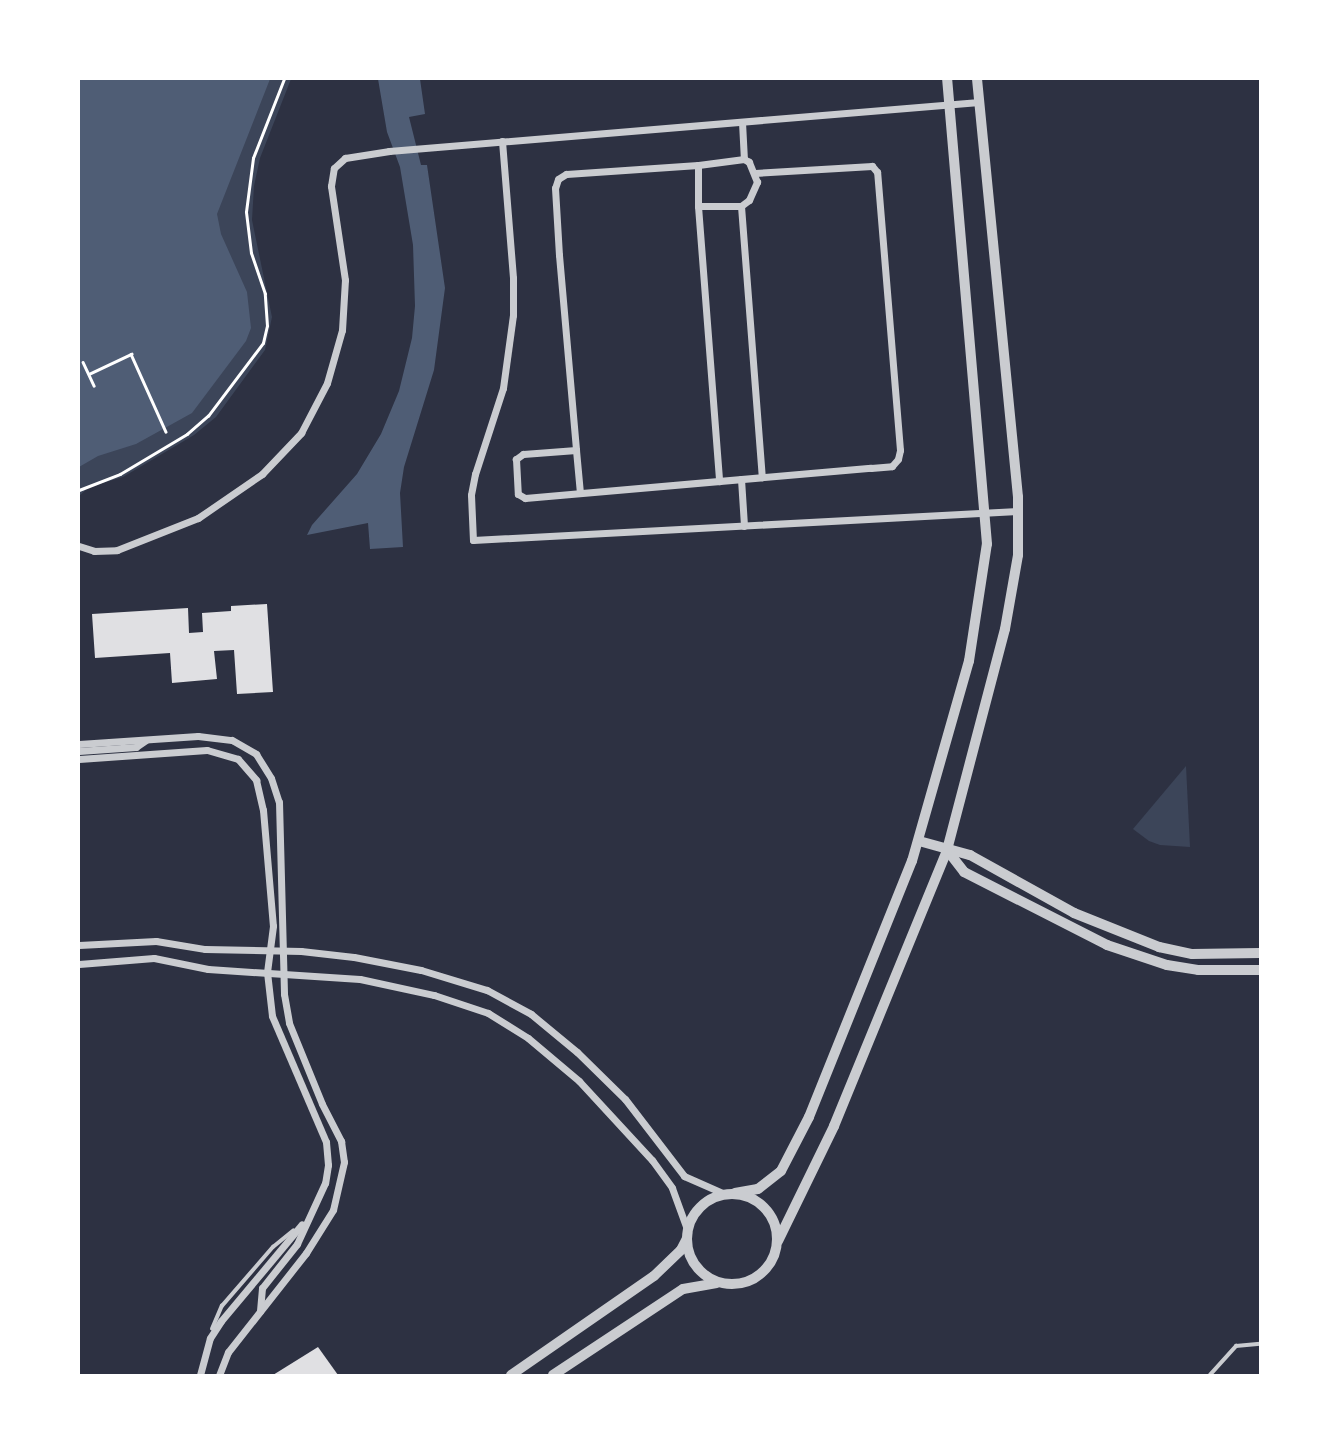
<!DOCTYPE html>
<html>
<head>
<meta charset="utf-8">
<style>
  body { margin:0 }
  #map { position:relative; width:1339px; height:1454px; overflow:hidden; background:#2d3142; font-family:"Work Sans",sans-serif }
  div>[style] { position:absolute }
  .green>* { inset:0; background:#3c4559 }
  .water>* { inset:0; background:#4f5d75 }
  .building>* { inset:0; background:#e0e0e3 }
  .path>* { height:2.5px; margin:-1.25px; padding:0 1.25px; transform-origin:1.25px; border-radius:1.25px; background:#fff }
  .service>* { height:3.5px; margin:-1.75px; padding:0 1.75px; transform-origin:1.75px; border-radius:1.75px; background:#caccd0 }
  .minor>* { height:7px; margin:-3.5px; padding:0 3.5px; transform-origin:3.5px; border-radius:3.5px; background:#caccd0 }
  .tertiary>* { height:10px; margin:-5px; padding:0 5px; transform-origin:5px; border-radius:5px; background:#caccd0 }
  .tertiary>.ring { margin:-5px; padding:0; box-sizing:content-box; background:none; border:10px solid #caccd0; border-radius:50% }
  span { translate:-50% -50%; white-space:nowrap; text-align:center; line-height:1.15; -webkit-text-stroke:6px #fff; paint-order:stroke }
  .frame { position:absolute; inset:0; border:80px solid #fff; pointer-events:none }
</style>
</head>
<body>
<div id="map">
  <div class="green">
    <div style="clip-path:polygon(79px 79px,291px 79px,260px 158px,254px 186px,252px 220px,272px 317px,265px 350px,216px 417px,194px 435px,123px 477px,89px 487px,79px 496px)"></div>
    <div style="clip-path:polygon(1186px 766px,1190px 847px,1160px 845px,1149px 841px,1133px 829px)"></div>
  </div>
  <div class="water">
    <div style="clip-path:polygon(79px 79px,270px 79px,217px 214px,221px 234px,247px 292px,251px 328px,246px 341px,192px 413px,136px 444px,98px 456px,79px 467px)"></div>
    <div style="clip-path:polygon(378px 79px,420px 79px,425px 114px,409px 117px,421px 165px,427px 165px,445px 288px,434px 370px,404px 467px,400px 493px,403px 547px,370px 549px,368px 523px,307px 535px,312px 525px,357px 474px,381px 434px,399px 391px,412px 338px,415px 306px,413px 245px,400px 167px,387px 132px)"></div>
  </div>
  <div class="building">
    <div style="clip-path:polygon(267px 604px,273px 692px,237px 694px,234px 650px,214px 651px,217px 679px,172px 683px,170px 653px,95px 658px,92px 614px,188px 608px,189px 633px,203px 632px,202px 613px,231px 611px,231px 606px)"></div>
    <div style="clip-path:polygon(318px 1347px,338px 1375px,273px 1375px)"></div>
  </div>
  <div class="path">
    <div style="left:83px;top:362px;width:26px;rotate:65deg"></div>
    <div style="left:89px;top:374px;width:47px;rotate:-25.5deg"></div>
    <div style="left:131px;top:354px;width:85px;rotate:65.8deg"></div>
    <div style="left:79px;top:490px;width:44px;rotate:-21.3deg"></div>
    <div style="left:120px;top:474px;width:78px;rotate:-30.8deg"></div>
    <div style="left:187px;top:434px;width:28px;rotate:-41deg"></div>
    <div style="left:208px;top:416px;width:91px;rotate:-53deg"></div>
    <div style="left:263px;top:343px;width:17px;rotate:-77deg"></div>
    <div style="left:267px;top:326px;width:32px;rotate:-94deg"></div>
    <div style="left:265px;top:294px;width:43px;rotate:-108.9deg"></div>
    <div style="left:251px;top:253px;width:41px;rotate:-97deg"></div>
    <div style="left:246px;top:212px;width:54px;rotate:-82.6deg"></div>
    <div style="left:253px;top:158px;width:85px;rotate:-68.6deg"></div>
  </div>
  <div class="service">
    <div style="left:212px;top:1329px;width:25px;rotate:-67deg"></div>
    <div style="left:222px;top:1306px;width:78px;rotate:-49.2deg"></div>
    <div style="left:273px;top:1247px;width:26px;rotate:-39deg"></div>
    <div style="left:1210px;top:1375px;width:39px;rotate:-48deg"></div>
    <div style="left:1236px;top:1346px;width:24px;rotate:-5deg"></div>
  </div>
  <div class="minor">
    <div style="left:742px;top:122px;width:37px;rotate:87deg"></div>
    <div style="left:744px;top:159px;width:46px;rotate:172.6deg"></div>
    <div style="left:698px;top:165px;width:41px;rotate:90deg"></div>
    <div style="left:698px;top:206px;width:43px"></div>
    <div style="left:741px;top:206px;width:10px;rotate:-37deg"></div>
    <div style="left:749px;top:200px;width:20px;rotate:-66deg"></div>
    <div style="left:757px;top:182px;width:22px;rotate:-112deg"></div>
    <div style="left:749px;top:162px;width:6px;rotate:-149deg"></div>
    <div style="left:502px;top:141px;width:137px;rotate:85.4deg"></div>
    <div style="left:513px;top:278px;width:37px;rotate:90deg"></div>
    <div style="left:513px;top:315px;width:74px;rotate:97.8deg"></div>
    <div style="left:503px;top:388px;width:90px;rotate:108deg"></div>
    <div style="left:475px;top:474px;width:21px;rotate:101deg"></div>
    <div style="left:471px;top:495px;width:45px;rotate:87.5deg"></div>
    <div style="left:473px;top:540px;width:546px;rotate:-3.05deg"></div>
    <div style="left:698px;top:165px;width:132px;rotate:176.1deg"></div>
    <div style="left:566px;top:174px;width:9px;rotate:148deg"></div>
    <div style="left:558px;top:179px;width:9px;rotate:108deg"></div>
    <div style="left:555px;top:188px;width:67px;rotate:86.6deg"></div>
    <div style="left:559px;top:255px;width:196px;rotate:85deg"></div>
    <div style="left:576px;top:450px;width:53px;rotate:175.7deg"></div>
    <div style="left:523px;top:454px;width:9px;rotate:144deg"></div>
    <div style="left:516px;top:459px;width:35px;rotate:87deg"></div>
    <div style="left:518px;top:494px;width:8px;rotate:30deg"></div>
    <div style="left:525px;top:498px;width:347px;rotate:-5deg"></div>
    <div style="left:871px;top:468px;width:21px;rotate:-5deg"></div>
    <div style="left:892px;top:466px;width:9px;rotate:-49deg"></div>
    <div style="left:898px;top:459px;width:9px;rotate:-77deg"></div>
    <div style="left:900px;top:450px;width:279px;rotate:-94.7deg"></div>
    <div style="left:877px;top:172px;width:8px;rotate:-130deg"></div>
    <div style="left:872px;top:166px;width:117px;rotate:176.6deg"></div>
    <div style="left:698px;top:206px;width:276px;rotate:85.6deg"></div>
    <div style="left:741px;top:206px;width:272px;rotate:85.6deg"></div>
    <div style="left:576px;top:450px;width:43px;rotate:84.7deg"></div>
    <div style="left:741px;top:479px;width:47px;rotate:86.3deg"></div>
    <div style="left:79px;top:546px;width:16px;rotate:18deg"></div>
    <div style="left:94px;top:551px;width:23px;rotate:-2deg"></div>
    <div style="left:117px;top:550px;width:87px;rotate:-21.6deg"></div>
    <div style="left:198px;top:518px;width:78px;rotate:-34.5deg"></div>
    <div style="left:262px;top:474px;width:57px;rotate:-46.4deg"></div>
    <div style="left:301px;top:433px;width:56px;rotate:-62.5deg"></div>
    <div style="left:327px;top:383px;width:55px;rotate:-74.2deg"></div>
    <div style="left:342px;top:330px;width:50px;rotate:-86.6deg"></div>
    <div style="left:345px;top:280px;width:95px;rotate:-98.5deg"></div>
    <div style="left:331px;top:186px;width:18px;rotate:-81deg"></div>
    <div style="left:334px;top:168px;width:15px;rotate:-42deg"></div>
    <div style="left:345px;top:158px;width:45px;rotate:-9deg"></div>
    <div style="left:389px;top:151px;width:592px;rotate:-4.75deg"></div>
    <div style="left:79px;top:744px;width:119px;rotate:-3.8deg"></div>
    <div style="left:198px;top:736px;width:34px;rotate:7deg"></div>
    <div style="left:232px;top:740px;width:28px;rotate:30deg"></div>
    <div style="left:256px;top:754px;width:28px;rotate:58deg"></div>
    <div style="left:271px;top:778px;width:25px;rotate:72deg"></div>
    <div style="left:279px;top:802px;width:192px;rotate:88.5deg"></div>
    <div style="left:284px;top:994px;width:29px;rotate:80deg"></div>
    <div style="left:289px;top:1023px;width:87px;rotate:67.8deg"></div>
    <div style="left:322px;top:1104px;width:42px;rotate:62.8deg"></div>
    <div style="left:341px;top:1141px;width:21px;rotate:82deg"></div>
    <div style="left:344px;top:1162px;width:49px;rotate:102.9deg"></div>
    <div style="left:333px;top:1210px;width:51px;rotate:122.1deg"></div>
    <div style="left:306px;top:1253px;width:126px;rotate:128.2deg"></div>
    <div style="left:228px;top:1352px;width:25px;rotate:111deg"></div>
    <div style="left:79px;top:751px;width:57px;rotate:-4deg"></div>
    <div style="left:136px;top:747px;width:12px;rotate:-35deg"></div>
    <div style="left:79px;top:759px;width:128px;rotate:-4deg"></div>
    <div style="left:207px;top:750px;width:32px;rotate:16deg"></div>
    <div style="left:238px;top:759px;width:28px;rotate:49deg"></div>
    <div style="left:256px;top:780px;width:31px;rotate:77deg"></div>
    <div style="left:263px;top:810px;width:116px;rotate:85.1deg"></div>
    <div style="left:273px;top:926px;width:46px;rotate:97.4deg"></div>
    <div style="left:267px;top:972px;width:44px;rotate:83.5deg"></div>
    <div style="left:272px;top:1016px;width:137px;rotate:66.8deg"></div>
    <div style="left:326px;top:1142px;width:23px;rotate:85deg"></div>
    <div style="left:328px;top:1165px;width:18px;rotate:99deg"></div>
    <div style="left:325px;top:1183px;width:67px;rotate:114.7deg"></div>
    <div style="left:297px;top:1244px;width:56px;rotate:128.5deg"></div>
    <div style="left:262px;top:1288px;width:23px;rotate:95deg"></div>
    <div style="left:79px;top:945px;width:77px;rotate:-3deg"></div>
    <div style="left:156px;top:941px;width:50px;rotate:9.3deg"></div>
    <div style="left:205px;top:949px;width:96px;rotate:1.2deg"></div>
    <div style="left:301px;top:951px;width:53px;rotate:6.5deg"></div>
    <div style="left:354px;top:957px;width:68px;rotate:11deg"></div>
    <div style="left:421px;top:970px;width:69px;rotate:16.9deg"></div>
    <div style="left:487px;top:990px;width:50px;rotate:28.6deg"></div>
    <div style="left:531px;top:1014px;width:60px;rotate:39.6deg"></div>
    <div style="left:577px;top:1052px;width:67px;rotate:44.4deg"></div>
    <div style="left:625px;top:1099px;width:97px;rotate:52.5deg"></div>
    <div style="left:684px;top:1176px;width:45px;rotate:23.7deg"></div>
    <div style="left:79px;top:964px;width:75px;rotate:-4.6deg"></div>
    <div style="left:154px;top:958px;width:55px;rotate:11.5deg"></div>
    <div style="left:208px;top:969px;width:152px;rotate:3.8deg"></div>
    <div style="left:360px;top:979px;width:76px;rotate:12.2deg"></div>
    <div style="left:434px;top:995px;width:57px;rotate:18.4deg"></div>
    <div style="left:488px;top:1013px;width:47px;rotate:32deg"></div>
    <div style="left:528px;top:1038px;width:67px;rotate:40.1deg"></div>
    <div style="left:579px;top:1081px;width:108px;rotate:47.3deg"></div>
    <div style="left:652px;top:1160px;width:34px;rotate:54deg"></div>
    <div style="left:672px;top:1188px;width:47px;rotate:70deg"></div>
    <div style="left:200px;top:1375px;width:38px;rotate:-75deg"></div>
    <div style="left:210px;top:1338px;width:20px;rotate:-57deg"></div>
    <div style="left:221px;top:1321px;width:126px;rotate:-50.1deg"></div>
  </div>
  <div class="tertiary">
    <div style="left:919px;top:841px;width:53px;rotate:15.4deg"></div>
    <div style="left:970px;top:855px;width:119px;rotate:29.1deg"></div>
    <div style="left:1074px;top:913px;width:92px;rotate:21.8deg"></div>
    <div style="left:1159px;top:947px;width:34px;rotate:12deg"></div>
    <div style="left:1192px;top:954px;width:68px;rotate:-0.8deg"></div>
    <div style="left:947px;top:850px;width:28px;rotate:52deg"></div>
    <div style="left:964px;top:872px;width:161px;rotate:27deg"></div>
    <div style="left:1107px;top:945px;width:63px;rotate:18.4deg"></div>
    <div style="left:1167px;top:965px;width:31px;rotate:9deg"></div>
    <div style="left:1198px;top:970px;width:62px"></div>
    <div style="left:735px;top:1193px;width:23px;rotate:-10deg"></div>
    <div style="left:758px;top:1189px;width:29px;rotate:-38deg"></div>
    <div style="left:781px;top:1171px;width:61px;rotate:-62.6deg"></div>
    <div style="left:809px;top:1117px;width:276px;rotate:-68.1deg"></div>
    <div style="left:912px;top:861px;width:208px;rotate:-74.1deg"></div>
    <div style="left:969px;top:661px;width:118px;rotate:-81.3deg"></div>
    <div style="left:987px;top:544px;width:467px;rotate:-94.9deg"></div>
    <div class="ring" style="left:687px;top:1194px;width:80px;height:80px"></div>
    <div style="left:778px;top:1241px;width:128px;rotate:-64deg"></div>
    <div style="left:834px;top:1126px;width:298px;rotate:-67.7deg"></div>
    <div style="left:947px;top:850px;width:228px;rotate:-75.3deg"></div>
    <div style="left:1005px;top:629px;width:75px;rotate:-80deg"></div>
    <div style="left:1018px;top:555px;width:58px;rotate:-90deg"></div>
    <div style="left:1018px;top:497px;width:420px;rotate:-95.6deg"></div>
    <div style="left:511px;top:1375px;width:174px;rotate:-34.7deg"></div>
    <div style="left:654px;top:1276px;width:37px;rotate:-44deg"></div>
    <div style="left:681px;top:1250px;width:13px;rotate:-63deg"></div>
    <div style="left:553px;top:1375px;width:156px;rotate:-33.5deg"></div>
    <div style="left:683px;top:1289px;width:34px;rotate:-10deg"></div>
  </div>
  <div class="frame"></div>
</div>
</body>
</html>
